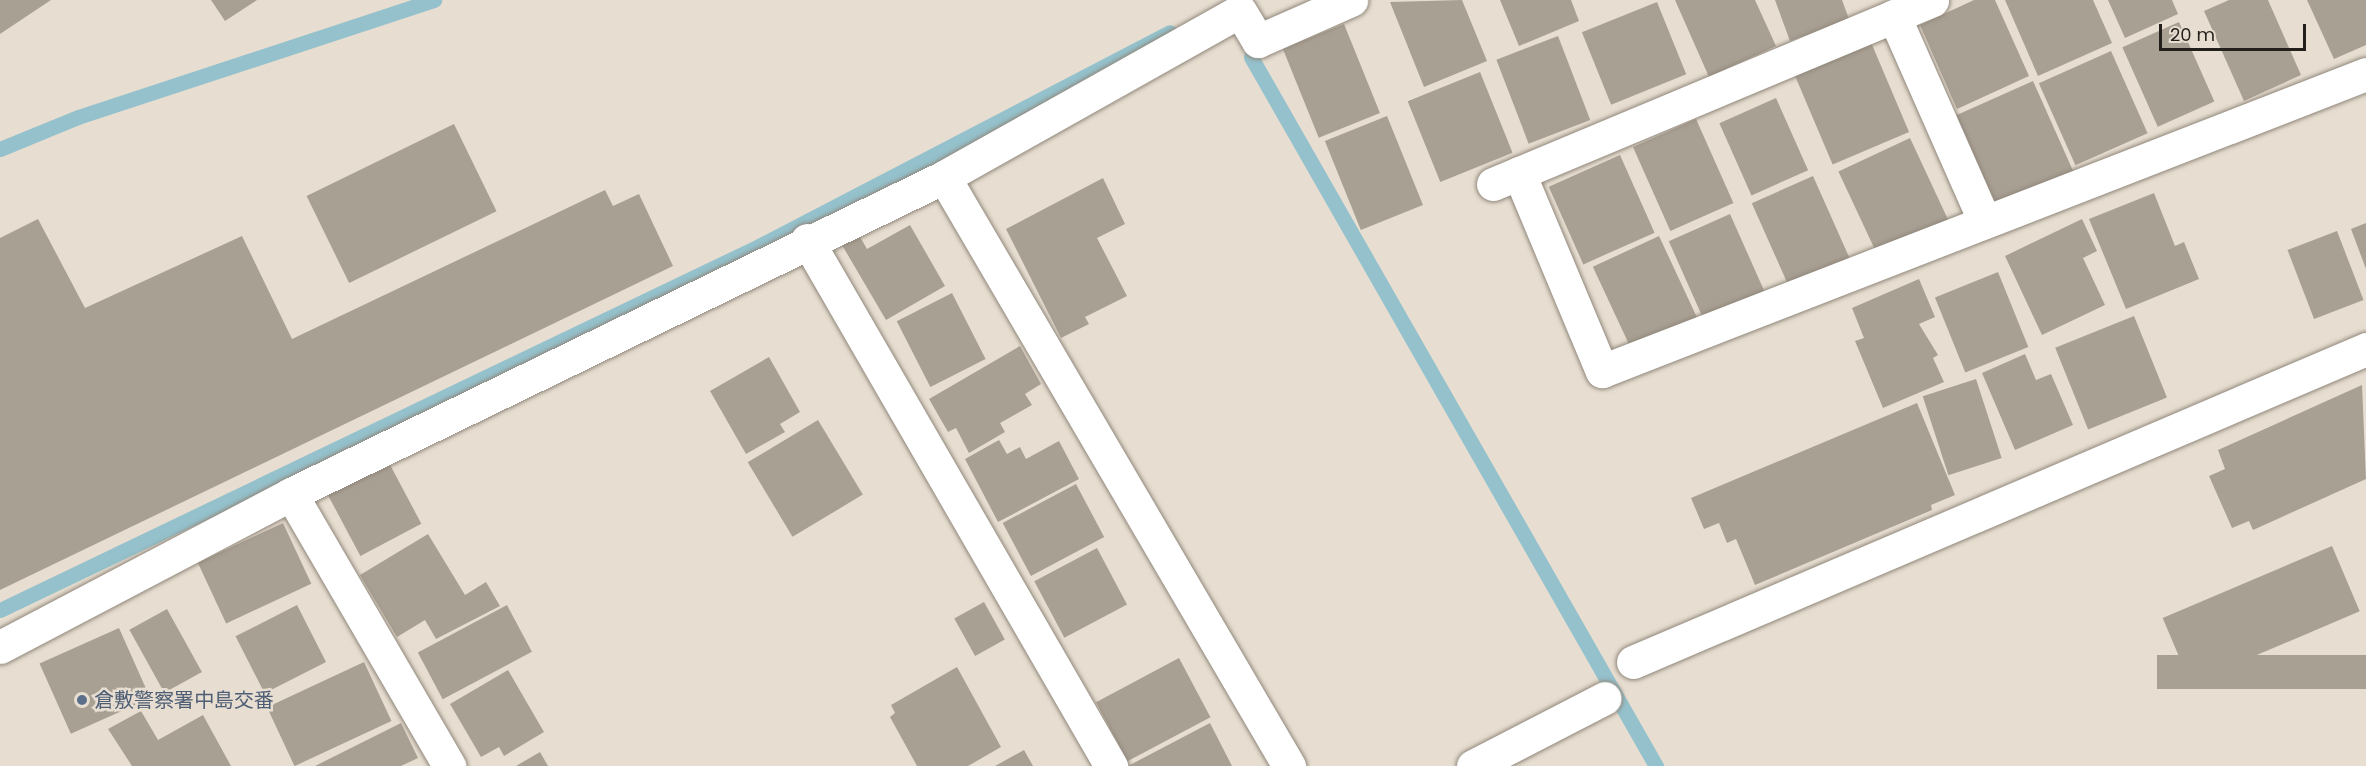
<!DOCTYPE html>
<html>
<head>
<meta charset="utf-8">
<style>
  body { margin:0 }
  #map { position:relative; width:2366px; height:766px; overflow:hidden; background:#e7ded1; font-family:Poppins,"Noto Sans JP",sans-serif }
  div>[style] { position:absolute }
  .stream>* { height:15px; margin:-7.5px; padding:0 7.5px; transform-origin:7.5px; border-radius:7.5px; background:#94c1cc }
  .building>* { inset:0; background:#a9a094; transform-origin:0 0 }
  .roads { filter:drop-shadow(0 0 2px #90877b) drop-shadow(0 0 2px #90877b) }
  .minor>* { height:33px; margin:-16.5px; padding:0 16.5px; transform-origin:16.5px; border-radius:16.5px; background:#fff }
  .dots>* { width:16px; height:16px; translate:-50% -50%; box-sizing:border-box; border:3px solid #e7ded1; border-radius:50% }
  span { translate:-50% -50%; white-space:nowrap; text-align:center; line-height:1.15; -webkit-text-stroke:5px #e7ded1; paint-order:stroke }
  .service-label { font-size:20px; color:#4e5e75 }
  .left { translate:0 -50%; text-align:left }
  .scale { position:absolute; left:2159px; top:24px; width:147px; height:27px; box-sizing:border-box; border:3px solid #231f1b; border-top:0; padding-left:8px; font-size:18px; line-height:21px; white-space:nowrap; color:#231f1b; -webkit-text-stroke:4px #e7ded1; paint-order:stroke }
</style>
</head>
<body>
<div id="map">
  <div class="stream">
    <div style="left:1251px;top:57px;width:817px;rotate:60.26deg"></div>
    <div style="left:0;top:149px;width:84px;rotate:-22.3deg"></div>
    <div style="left:78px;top:117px;width:375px;rotate:-18.2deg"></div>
    <div style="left:0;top:610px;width:842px;rotate:-25.62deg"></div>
    <div style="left:759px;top:246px;width:463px;rotate:-27.5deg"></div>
  </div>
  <div class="building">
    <div style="clip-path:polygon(0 0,51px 0,0 34px)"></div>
    <div style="clip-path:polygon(211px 0,257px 0,225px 21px)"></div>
    <div style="clip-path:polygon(1462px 0,1487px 61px,1424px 87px,1390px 2px)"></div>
    <div style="clip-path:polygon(1500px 0,1571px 0,1579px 21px,1519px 46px)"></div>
    <div style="clip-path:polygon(1675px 0,1755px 0,1776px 46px,1709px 77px)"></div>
    <div style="clip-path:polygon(1775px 0,1842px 0,1849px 19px,1790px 41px)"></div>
    <div style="clip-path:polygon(1974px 0,1995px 0,2029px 76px,1957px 109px,1920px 25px)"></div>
    <div style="clip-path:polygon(2005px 0,2093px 0,2112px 43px,2038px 76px)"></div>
    <div style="clip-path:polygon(2108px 0,2172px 0,2178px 14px,2125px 38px)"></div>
    <div style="clip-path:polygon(2229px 0,2268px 0,2301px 75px,2244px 101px,2204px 11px)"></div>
    <div style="clip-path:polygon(2307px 0,2366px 0,2366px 45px,2334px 59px)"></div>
    <div style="left:1657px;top:2px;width:78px;height:81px;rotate:68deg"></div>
    <div style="left:2179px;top:22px;width:87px;height:62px;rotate:66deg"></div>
    <div style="left:1344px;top:24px;width:96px;height:66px;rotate:68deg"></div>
    <div style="left:1558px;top:36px;width:90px;height:66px;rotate:69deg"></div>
    <div style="left:1870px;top:40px;width:100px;height:83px;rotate:67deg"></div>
    <div style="left:2111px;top:51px;width:90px;height:79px;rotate:66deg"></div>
    <div style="left:1480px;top:72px;width:87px;height:78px;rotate:68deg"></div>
    <div style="left:2033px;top:81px;width:100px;height:84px;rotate:66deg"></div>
    <div style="left:1776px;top:98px;width:79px;height:62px;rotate:66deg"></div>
    <div style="left:1387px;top:116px;width:96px;height:67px;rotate:68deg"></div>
    <div style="left:1696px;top:119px;width:92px;height:69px;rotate:66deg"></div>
    <div style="left:454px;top:124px;width:97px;height:164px;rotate:64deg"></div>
    <div style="left:1910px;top:138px;width:91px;height:79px;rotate:65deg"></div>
    <div style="left:1620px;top:155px;width:85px;height:78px;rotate:66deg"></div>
    <div style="left:1813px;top:176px;width:93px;height:67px;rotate:66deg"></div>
    <div style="clip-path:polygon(1103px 178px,1125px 224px,1097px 238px,1127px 296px,1085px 317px,1089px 324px,1061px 338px,1006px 229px)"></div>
    <div style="clip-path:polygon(605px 190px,613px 206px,639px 194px,673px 266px,0 590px,0 238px,38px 219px,85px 308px,242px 236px,292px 339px)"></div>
    <div style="clip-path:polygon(2154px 193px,2175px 246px,2184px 242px,2199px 279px,2126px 309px,2089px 219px)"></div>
    <div style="left:1730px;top:214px;width:90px;height:67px;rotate:66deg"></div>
    <div style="clip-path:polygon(2082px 219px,2097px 251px,2083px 258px,2105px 305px,2042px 335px,2005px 256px)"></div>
    <div style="clip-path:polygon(2366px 223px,2366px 269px,2351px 229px)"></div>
    <div style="clip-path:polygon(910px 225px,945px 286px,886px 320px,842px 245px,859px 235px,867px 249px)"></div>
    <div style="left:2337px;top:231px;width:74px;height:53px;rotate:69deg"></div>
    <div style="left:1659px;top:236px;width:91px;height:73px;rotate:65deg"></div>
    <div style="left:1998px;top:272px;width:81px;height:68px;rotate:68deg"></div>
    <div style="clip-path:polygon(1919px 279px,1935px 317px,1919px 324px,1938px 355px,1933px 358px,1944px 382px,1883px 408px,1855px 341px,1864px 338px,1852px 308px)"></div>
    <div style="left:952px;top:293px;width:74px;height:62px;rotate:63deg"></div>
    <div style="left:2134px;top:316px;width:88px;height:85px;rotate:68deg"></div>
    <div style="clip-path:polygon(1020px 346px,1041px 384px,1025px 394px,1032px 405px,1000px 423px,1005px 432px,969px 453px,956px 428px,948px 432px,929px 399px)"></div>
    <div style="clip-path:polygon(2025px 354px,2036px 380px,2051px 374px,2073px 425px,2015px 450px,1982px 373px)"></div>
    <div style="clip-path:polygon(769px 357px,800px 412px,780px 424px,785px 432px,746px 454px,710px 391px)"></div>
    <div style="left:1976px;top:379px;width:83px;height:56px;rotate:72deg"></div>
    <div style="clip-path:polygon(2362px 385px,2366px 479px,2253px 530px,2249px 521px,2232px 528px,2209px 476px,2225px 469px,2218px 450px)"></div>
    <div style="clip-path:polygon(1917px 403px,1955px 495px,1931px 505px,1932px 510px,1755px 585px,1736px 539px,1727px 543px,1719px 523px,1704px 529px,1691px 498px)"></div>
    <div style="left:818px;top:420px;width:87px;height:82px;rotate:59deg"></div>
    <div style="clip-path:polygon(999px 440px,1007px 454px,1020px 447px,1026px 459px,1059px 441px,1079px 479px,998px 522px,965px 459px)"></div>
    <div style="left:388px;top:461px;width:71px;height:69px;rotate:62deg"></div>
    <div style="left:1076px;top:484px;width:60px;height:83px;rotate:62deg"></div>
    <div style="left:283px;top:523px;width:67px;height:94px;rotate:65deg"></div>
    <div style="clip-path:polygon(428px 534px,465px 595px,486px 582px,500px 606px,436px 639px,425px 620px,397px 637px,360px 575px)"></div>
    <div style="left:2332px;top:546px;width:71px;height:184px;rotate:67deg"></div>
    <div style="left:1097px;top:548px;width:64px;height:71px;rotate:62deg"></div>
    <div style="left:984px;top:602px;width:43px;height:34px;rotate:61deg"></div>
    <div style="left:297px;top:605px;width:64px;height:69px;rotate:63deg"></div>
    <div style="left:507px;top:605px;width:53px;height:101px;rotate:62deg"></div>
    <div style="left:167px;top:609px;width:72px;height:43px;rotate:61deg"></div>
    <div style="left:119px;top:628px;width:77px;height:87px;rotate:66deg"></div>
    <div style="left:2366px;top:655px;width:34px;height:209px;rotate:90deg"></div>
    <div style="left:1179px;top:658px;width:67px;height:94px;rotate:62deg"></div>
    <div style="left:364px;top:662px;width:65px;height:107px;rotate:65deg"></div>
    <div style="clip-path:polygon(957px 667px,1001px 747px,968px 766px,917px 766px,890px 717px,895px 713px,891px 705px)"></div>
    <div style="clip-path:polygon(508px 670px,544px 732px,504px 756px,499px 747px,481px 757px,450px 704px)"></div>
    <div style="clip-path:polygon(141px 711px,158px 740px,203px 715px,231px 766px,132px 766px,108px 729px)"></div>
    <div style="clip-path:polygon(401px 723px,418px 758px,401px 766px,315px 766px)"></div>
    <div style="clip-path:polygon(1210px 723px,1232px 766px,1128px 766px)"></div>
    <div style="clip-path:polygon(1024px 750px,1033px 766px,995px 766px)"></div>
    <div style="clip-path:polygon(540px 752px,548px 766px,516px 766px)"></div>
  </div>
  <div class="roads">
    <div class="minor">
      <div style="left:1894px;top:16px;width:225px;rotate:66.2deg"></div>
      <div style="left:1519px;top:173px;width:215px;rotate:67.3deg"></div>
      <div style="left:1602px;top:371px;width:820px;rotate:-21.24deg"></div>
      <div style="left:944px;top:177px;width:683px;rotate:59.64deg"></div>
      <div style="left:1493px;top:184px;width:476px;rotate:-22.7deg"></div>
      <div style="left:807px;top:240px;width:608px;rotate:59.97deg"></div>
      <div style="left:291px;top:494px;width:315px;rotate:59.8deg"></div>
      <div style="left:0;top:647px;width:329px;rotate:-27.7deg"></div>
      <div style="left:291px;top:494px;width:726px;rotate:-25.89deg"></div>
      <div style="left:944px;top:177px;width:339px;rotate:-29.3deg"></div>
      <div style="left:1240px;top:11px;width:35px;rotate:59deg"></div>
      <div style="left:1258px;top:41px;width:102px;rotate:-23.8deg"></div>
      <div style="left:1633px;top:662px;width:797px;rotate:-23.12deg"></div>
      <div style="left:1473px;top:766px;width:148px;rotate:-27.3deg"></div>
    </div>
  </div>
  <div class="dots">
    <div style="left:82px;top:700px;background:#5c6f8a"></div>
  </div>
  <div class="service-label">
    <span class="left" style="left:94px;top:700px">倉敷警察署中島交番</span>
  </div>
  <div class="scale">20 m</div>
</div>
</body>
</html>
